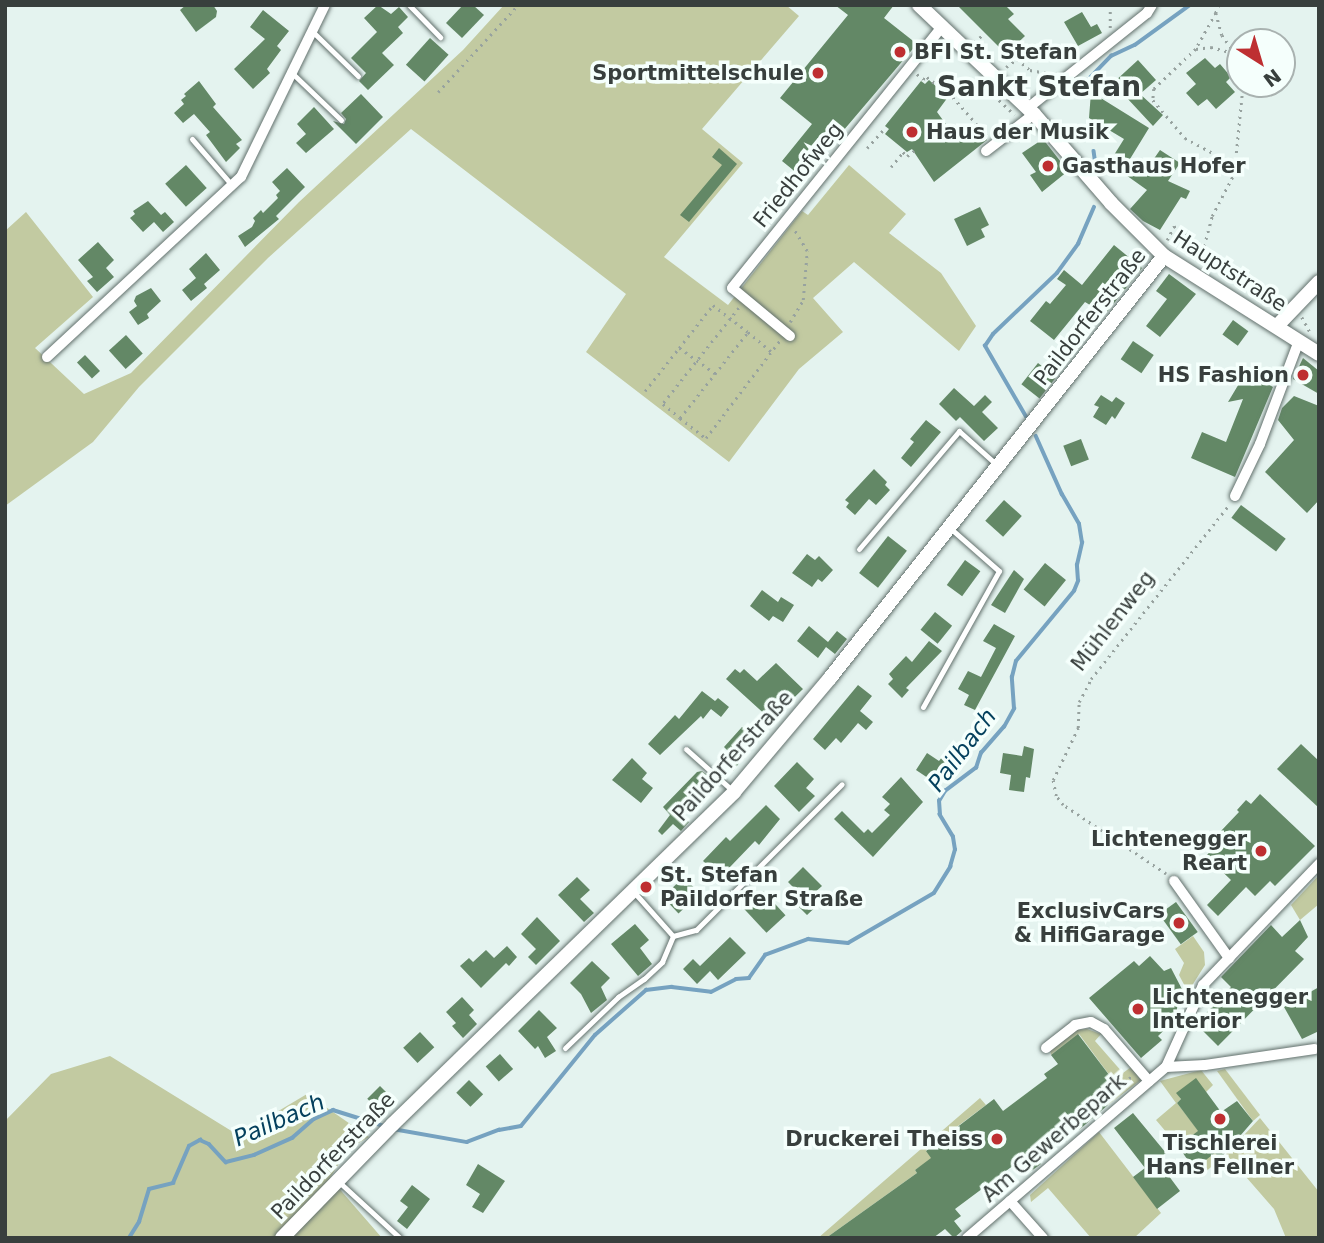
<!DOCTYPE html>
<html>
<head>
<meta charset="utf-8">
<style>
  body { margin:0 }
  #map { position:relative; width:1324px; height:1243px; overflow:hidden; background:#e4f3ef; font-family:"DejaVu Sans",sans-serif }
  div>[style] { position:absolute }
  .green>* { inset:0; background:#c2caa1 }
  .stream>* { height:3.5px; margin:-1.75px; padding:0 1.75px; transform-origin:1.75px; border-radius:1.75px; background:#76a2c0 }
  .building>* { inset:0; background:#638866; transform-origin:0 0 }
  .path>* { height:2.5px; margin-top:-1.25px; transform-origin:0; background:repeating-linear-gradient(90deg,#97a29f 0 2px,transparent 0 7px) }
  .roads { filter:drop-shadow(0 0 2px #62706c) drop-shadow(0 0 2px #62706c) }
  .lane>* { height:5px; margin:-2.5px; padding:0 2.5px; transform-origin:2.5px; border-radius:2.5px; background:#fff }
  .street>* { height:10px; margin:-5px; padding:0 5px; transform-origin:5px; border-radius:5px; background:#fff }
  .secondary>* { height:14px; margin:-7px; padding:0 7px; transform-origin:7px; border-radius:7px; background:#fff }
  .dots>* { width:19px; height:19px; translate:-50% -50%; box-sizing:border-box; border:4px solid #f5fffc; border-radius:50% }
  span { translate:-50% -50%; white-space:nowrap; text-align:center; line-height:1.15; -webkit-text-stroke:7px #f5fffc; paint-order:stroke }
  .poi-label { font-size:21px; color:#383f3d; font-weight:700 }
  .left { translate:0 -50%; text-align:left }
  .right { translate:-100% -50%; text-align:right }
  .street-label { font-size:21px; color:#383f3d }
  .water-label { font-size:23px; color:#04405d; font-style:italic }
  .district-label { font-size:28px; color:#383f3d; font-weight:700 }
  .frame { position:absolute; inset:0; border:7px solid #383f3d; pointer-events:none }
  .north { position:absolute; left:1226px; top:28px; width:70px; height:70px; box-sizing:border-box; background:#f5fffc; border:2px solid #a9b2b0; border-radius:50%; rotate:143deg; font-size:19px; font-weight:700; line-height:28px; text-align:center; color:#383f3d }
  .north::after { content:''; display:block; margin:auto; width:24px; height:32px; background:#be2f31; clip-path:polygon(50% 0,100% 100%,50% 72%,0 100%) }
</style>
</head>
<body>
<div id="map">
  <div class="green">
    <div style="clip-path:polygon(504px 5px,786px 5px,799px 16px,702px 129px,743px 163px,664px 257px,728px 305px,802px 211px,808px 215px,849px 165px,906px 214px,889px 233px,941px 273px,976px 326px,959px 351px,854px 262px,813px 298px,843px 332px,799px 369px,729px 462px,586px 352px,626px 294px,411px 129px,268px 258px,139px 387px,93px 442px,5px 506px,5px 231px,26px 212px,93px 297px,35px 348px,84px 394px,131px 373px,299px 202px,463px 50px)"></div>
    <div style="clip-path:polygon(1319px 875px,1319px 904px,1300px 920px,1291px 905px)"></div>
    <div style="clip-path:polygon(1193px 936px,1204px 952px,1205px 965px,1188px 992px,1179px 975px,1184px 963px,1175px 949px)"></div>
    <div style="clip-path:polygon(1087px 1029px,1101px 1034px,1095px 1041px,1123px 1073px,1131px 1067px,1141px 1080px,1108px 1105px,1104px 1100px,1119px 1088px,1079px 1034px,1051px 1055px,1050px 1049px,1077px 1030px)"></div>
    <div style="clip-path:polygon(110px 1056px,238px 1135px,307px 1094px,369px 1137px,348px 1149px,330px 1178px,382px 1238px,5px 1238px,5px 1121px,51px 1074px)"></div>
    <div style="clip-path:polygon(1225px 1069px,1260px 1115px,1253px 1121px,1217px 1071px)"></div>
    <div style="clip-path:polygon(1201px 1070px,1213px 1085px,1206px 1092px,1177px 1093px,1181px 1099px,1177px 1103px,1220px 1159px,1201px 1176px,1194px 1169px,1194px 1134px,1178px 1146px,1156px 1120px,1176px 1103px,1160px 1081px)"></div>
    <div style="clip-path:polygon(980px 1098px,986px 1105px,926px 1150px,933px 1160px,921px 1166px,915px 1170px,917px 1173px,826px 1238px,818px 1238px)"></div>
    <div style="clip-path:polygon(1260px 1118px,1319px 1192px,1319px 1238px,1286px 1238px,1274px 1209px,1226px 1154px)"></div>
    <div style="clip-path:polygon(1099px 1132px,1161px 1213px,1134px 1238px,1091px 1238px,1048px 1188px,1031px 1202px,1030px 1195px)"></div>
  </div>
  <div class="stream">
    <div style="left:1082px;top:86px;width:42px;rotate:-46deg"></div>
    <div style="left:1111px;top:56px;width:26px;rotate:-25deg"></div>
    <div style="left:1135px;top:45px;width:68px;rotate:-36deg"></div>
    <div style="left:1094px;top:151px;width:15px;rotate:82deg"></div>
    <div style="left:1026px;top:417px;width:82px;rotate:-120deg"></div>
    <div style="left:985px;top:346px;width:14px;rotate:-56deg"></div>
    <div style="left:993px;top:334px;width:88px;rotate:-43.6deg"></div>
    <div style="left:1057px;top:273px;width:36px;rotate:-54deg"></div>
    <div style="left:1078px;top:244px;width:40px;rotate:-66.6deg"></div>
    <div style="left:393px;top:1129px;width:75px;rotate:10deg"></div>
    <div style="left:467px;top:1142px;width:34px;rotate:-21deg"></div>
    <div style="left:499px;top:1130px;width:22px;rotate:-10deg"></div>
    <div style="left:521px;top:1126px;width:117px;rotate:-50.9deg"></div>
    <div style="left:595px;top:1035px;width:68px;rotate:-41.4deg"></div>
    <div style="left:646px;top:990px;width:26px;rotate:-7deg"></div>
    <div style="left:672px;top:987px;width:39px;rotate:7deg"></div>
    <div style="left:711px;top:992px;width:28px;rotate:-27deg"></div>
    <div style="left:736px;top:979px;width:13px;rotate:-4deg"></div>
    <div style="left:749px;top:978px;width:28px;rotate:-55deg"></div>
    <div style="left:765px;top:955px;width:46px;rotate:-20.4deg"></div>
    <div style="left:808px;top:939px;width:40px;rotate:5.7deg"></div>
    <div style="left:848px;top:943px;width:99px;rotate:-30.2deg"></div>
    <div style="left:934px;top:893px;width:31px;rotate:-58deg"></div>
    <div style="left:950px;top:867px;width:18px;rotate:-74deg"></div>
    <div style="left:955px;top:850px;width:13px;rotate:-99deg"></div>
    <div style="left:953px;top:837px;width:26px;rotate:-121deg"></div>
    <div style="left:940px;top:815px;width:14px;rotate:-94deg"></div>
    <div style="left:939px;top:801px;width:12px;rotate:-59deg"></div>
    <div style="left:945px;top:791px;width:39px;rotate:-37deg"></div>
    <div style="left:976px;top:768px;width:16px;rotate:-72deg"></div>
    <div style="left:981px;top:753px;width:35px;rotate:-49deg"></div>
    <div style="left:1004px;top:727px;width:21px;rotate:-61deg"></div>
    <div style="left:1014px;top:709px;width:32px;rotate:-94deg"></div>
    <div style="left:1012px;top:677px;width:16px;rotate:-76deg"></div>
    <div style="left:1016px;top:661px;width:91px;rotate:-50.4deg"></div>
    <div style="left:1074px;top:591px;width:11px;rotate:-68deg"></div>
    <div style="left:1078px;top:581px;width:16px;rotate:-94deg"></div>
    <div style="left:1077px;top:565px;width:23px;rotate:-77deg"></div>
    <div style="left:1082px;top:543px;width:19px;rotate:-99deg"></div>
    <div style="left:1079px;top:524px;width:34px;rotate:-120deg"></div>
    <div style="left:1062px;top:495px;width:64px;rotate:-114.1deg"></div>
    <div style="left:129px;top:1238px;width:19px;rotate:-58deg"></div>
    <div style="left:139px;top:1222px;width:34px;rotate:-73deg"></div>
    <div style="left:149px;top:1189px;width:25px;rotate:-14deg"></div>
    <div style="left:173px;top:1183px;width:40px;rotate:-66.6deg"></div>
    <div style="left:189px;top:1146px;width:13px;rotate:-29deg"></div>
    <div style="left:200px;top:1140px;width:10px;rotate:24deg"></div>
    <div style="left:209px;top:1144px;width:25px;rotate:47deg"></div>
    <div style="left:226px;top:1162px;width:29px;rotate:-14deg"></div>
    <div style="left:254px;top:1155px;width:42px;rotate:-24.1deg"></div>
    <div style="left:292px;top:1138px;width:29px;rotate:-41deg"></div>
    <div style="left:314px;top:1119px;width:21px;rotate:-25deg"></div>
    <div style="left:333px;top:1110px;width:53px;rotate:17.4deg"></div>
  </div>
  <div class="building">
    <div style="clip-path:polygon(186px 5px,213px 5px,217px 11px,216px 17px,196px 32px,180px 10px)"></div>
    <div style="clip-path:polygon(378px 5px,391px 14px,399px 7px,408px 17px,398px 27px,403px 33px,382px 53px,394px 65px,368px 90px,359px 81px,366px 73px,351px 58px,377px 32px,364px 18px)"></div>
    <div style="clip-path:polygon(463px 5px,473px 5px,484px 15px,462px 38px,446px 23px)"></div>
    <div style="clip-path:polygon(835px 5px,894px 5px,884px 18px,917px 44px,803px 178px,782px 161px,812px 124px,780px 98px,848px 15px)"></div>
    <div style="clip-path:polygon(957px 5px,1005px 5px,1014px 14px,1008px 19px,1025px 36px,1006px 54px)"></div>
    <div style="clip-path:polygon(263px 10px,289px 31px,277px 46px,281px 50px,267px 69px,270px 73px,253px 89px,234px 69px,265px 39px,250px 27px)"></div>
    <div style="clip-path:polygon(1082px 12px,1091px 27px,1097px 24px,1102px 33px,1078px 46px,1064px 22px)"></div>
    <div style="left:430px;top:38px;width:25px;height:36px;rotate:42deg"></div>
    <div style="clip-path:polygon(1205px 58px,1215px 68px,1220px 64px,1231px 77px,1226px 82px,1235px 92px,1216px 109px,1207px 99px,1198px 106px,1186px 93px,1196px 84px,1186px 73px)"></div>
    <div style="clip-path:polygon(1138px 60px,1156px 80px,1140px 94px,1163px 115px,1153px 126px,1113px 83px)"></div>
    <div style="clip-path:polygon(929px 80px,948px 97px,937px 112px,956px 138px,974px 124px,987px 140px,934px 182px,912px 149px,907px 152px,885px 134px,889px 129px,885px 126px,921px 81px,925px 84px)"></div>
    <div style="clip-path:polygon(199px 81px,216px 104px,213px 107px,242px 140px,236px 144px,240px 148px,226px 162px,206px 135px,210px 132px,194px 114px,183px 123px,174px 113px,184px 104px,181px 100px,186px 96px,184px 94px)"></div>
    <div style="clip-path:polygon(1091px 92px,1149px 128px,1130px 159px,1146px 170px,1160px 150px,1180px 163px,1168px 181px,1190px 191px,1186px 199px,1181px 197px,1160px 230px,1143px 221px,1130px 209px,1147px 190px,1109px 163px,1124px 139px,1089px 118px)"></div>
    <div style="clip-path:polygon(361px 94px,383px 117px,356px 144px,333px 121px,344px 124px,346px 119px,341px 113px)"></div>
    <div style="clip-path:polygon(314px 107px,334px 129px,306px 153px,296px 143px,306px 134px,297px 124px)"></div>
    <div style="clip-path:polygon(1043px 139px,1068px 171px,1042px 192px,1030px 175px,1036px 172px,1022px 153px)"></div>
    <div style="clip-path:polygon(719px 148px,737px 164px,689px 222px,680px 215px,722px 165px,712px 157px)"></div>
    <div style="left:186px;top:165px;width:31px;height:28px;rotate:48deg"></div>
    <div style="clip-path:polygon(287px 168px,305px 187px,276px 216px,279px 219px,245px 247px,238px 236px,252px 227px,255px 221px,253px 218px,261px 210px,263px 213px,278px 198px,276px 195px,280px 191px,272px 182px)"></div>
    <div style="clip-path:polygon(148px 201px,161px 215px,165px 212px,174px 222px,163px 232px,154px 222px,143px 232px,130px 218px,135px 214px,133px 211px)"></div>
    <div style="clip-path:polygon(980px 207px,989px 225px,981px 229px,985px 237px,967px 246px,954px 219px)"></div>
    <div style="clip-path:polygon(98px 242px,114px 260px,106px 268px,114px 277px,97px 292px,87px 281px,93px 277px,78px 260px)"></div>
    <div style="clip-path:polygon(1114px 245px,1142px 268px,1107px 312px,1093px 301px,1090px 305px,1085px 302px,1054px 340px,1030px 321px,1046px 301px,1050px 304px,1066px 285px,1057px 279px,1064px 270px,1082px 285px)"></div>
    <div style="clip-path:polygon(206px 253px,220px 270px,204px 284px,207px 288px,191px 301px,182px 290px,196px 278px,189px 269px)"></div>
    <div style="clip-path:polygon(1169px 274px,1196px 294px,1160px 337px,1146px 326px,1167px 299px,1156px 291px)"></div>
    <div style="clip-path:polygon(151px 288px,161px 301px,147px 314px,149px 318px,138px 325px,129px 312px,137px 306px,134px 301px,136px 296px)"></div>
    <div style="left:1233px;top:320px;width:19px;height:18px;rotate:36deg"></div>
    <div style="left:126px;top:335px;width:25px;height:23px;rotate:48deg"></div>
    <div style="left:1133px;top:341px;width:25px;height:22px;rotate:34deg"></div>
    <div style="left:85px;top:355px;width:22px;height:11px;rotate:47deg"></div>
    <div style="clip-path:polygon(1303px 358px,1319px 371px,1319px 394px,1293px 379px)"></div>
    <div style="left:1038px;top:363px;width:23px;height:27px;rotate:38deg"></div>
    <div style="clip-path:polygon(1246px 372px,1273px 387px,1235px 477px,1191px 458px,1202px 432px,1226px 442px,1243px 399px,1228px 402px)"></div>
    <div style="clip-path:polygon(954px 388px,974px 406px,985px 395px,992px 402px,982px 412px,998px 428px,984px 441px,960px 417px,956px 421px,939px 404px)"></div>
    <div style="clip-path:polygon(1101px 395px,1112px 402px,1116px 397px,1125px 403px,1115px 419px,1112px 416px,1106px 425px,1093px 417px,1099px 407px,1094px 405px)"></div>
    <div style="clip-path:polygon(1294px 396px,1319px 406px,1319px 500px,1307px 513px,1265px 472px,1294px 440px,1278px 420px,1282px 408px)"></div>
    <div style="clip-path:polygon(926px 420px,941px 432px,911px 467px,901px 458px,914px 442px,910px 439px)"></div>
    <div style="left:1081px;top:439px;width:22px;height:19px;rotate:69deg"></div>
    <div style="clip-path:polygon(874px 469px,887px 482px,885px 485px,890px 490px,876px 505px,869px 499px,855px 515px,846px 507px,849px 503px,845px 500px)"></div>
    <div style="left:1004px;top:500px;width:24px;height:28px;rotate:42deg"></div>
    <div style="left:1241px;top:505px;width:56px;height:16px;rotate:37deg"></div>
    <div style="left:888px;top:536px;width:24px;height:47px;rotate:38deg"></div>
    <div style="clip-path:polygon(807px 554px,815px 560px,819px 556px,833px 570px,822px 582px,818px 579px,812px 587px,792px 573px)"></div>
    <div style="left:965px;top:560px;width:19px;height:31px;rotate:36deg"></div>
    <div style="left:1045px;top:563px;width:27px;height:34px;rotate:39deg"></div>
    <div style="clip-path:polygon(1014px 570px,1024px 579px,1005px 613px,991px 605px)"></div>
    <div style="clip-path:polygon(762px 590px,778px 602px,781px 597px,794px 605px,783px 622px,773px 616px,769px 621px,750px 606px)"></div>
    <div style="left:935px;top:612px;width:22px;height:23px;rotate:39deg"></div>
    <div style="clip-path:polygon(994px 624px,1015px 636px,975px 710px,964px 705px,969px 695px,958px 689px,968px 671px,981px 677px,996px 648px,983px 641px)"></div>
    <div style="clip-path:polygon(809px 626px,828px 642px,837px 631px,847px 639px,835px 654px,826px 647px,818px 658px,797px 641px)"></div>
    <div style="clip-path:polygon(929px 641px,942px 651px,906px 688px,909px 690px,902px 698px,888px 684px,893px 679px,889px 674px,906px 656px,912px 662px)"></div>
    <div style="clip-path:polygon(776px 663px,803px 689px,771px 720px,726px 679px,735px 669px,740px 673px,744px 669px,757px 681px)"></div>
    <div style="clip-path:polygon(858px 685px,872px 696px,860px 711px,873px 722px,866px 730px,858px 723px,841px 743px,836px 738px,825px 750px,813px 739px)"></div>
    <div style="clip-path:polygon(702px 691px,715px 701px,718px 698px,729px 707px,721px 717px,711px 709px,703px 719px,701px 716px,660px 755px,648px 744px,675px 715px,679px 719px)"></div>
    <div style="clip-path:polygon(742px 727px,757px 740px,733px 771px,724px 764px,732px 755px,724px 747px)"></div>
    <div style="clip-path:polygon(953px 743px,966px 753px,948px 775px,939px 767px,931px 780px,916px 770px,927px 753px,939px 761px)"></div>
    <div style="clip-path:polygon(1301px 744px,1319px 761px,1319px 808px,1277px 769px)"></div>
    <div style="clip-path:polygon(1024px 746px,1034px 749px,1030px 778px,1026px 777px,1024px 792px,1009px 790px,1011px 775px,1000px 773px,1003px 753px,1022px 756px)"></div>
    <div style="clip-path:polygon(632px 758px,647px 773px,642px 779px,653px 788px,641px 803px,612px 780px)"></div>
    <div style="clip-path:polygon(797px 762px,814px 779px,806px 788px,815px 796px,799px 812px,774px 786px)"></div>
    <div style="clip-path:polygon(702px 771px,709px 776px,688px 798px,694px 805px,682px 816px,689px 822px,681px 831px,673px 824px,662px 835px,658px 831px,670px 815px,663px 807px,697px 772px)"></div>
    <div style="clip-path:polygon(901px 777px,923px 802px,873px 857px,834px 819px,842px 811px,864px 833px,868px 829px,872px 833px,890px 815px,884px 810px,890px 804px,882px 797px)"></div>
    <div style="clip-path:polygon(1260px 794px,1315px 846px,1275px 886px,1270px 881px,1255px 896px,1246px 887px,1218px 916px,1207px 905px,1231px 880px,1206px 856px,1225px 836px,1220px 832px,1239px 812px,1237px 810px,1246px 800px,1251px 804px)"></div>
    <div style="clip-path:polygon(766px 805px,780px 819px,759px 845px,755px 841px,730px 867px,737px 873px,730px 884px,703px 861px,726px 837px,730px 841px)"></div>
    <div style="clip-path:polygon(803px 867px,822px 886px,813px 894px,821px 902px,807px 915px,794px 902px,801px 895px,788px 882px)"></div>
    <div style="clip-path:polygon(577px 877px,590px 890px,580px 899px,594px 913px,584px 922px,558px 895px)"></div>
    <div style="left:684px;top:877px;width:23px;height:29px;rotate:47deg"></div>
    <div style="left:763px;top:891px;width:33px;height:26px;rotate:47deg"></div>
    <div style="left:1176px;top:902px;width:37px;height:21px;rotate:54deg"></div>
    <div style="clip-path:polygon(537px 917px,560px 941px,536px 965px,528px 957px,536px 949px,521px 934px)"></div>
    <div style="clip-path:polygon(1300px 920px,1308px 937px,1295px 951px,1304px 959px,1218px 1046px,1196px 1024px,1231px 987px,1221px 977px,1271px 925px,1282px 937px)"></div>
    <div style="clip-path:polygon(635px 924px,649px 940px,640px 948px,652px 964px,638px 976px,611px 944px)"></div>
    <div style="clip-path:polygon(730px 937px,746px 953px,718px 980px,710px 971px,697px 984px,683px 969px,693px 959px,700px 966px)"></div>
    <div style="clip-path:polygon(507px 946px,517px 957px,509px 966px,506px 963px,481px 988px,460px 966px,469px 958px,473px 962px,486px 950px,494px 958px)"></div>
    <div style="clip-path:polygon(1150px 956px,1164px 971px,1171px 968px,1185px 995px,1178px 999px,1176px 1019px,1158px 1036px,1162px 1040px,1141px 1058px,1089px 998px,1134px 961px,1139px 966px)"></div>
    <div style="clip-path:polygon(592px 961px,610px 978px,601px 987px,607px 1000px,591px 1013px,581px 994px,570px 983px)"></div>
    <div style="clip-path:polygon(1319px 987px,1319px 1031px,1302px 1039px,1284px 1007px)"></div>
    <div style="clip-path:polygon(462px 997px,474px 1010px,469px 1015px,477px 1024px,463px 1038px,452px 1026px,456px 1023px,446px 1012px)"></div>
    <div style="clip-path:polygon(539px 1010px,557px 1028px,547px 1037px,556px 1051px,545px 1058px,538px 1046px,535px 1049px,518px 1031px)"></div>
    <div style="left:420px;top:1032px;width:21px;height:23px;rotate:47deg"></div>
    <div style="clip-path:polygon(1078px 1034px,1119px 1088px,1104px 1100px,1108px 1105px,1079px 1130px,1074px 1122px,1039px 1148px,1045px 1156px,1039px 1160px,1041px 1164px,1027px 1174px,1018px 1162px,955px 1209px,961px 1216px,954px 1221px,962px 1231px,954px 1238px,945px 1229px,933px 1238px,826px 1238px,917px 1173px,915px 1170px,931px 1158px,926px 1151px,994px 1099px,1003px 1111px,1047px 1078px,1044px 1074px,1058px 1064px,1051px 1055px)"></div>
    <div style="left:500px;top:1054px;width:20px;height:19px;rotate:49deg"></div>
    <div style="clip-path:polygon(1196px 1078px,1221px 1112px,1237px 1101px,1253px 1121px,1220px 1159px,1215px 1153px,1194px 1169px,1178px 1146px,1198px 1131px,1177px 1103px,1181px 1099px,1176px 1093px)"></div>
    <div style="left:469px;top:1080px;width:20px;height:18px;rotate:45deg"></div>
    <div style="left:380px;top:1086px;width:17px;height:18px;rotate:45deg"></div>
    <div style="clip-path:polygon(1133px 1113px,1166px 1153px,1157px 1160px,1180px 1191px,1157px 1209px,1133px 1177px,1145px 1168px,1114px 1128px)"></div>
    <div style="clip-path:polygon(478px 1164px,505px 1181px,483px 1213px,472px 1207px,480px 1194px,466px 1185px)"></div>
    <div style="clip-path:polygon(412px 1185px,430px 1199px,407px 1229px,397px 1221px,408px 1207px,400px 1201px)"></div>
  </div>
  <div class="path">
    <div style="left:1219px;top:5px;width:9px;rotate:111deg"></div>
    <div style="left:1216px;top:13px;width:23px;rotate:75deg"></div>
    <div style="left:1222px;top:35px;width:32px;rotate:55deg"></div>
    <div style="left:1216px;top:13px;width:41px;rotate:119.1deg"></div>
    <div style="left:1196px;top:49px;width:58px;rotate:136.4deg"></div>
    <div style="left:1154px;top:89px;width:11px;rotate:95deg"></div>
    <div style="left:1153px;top:100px;width:50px;rotate:49.9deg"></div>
    <div style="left:1185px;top:138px;width:44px;rotate:28.3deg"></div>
    <div style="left:1224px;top:159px;width:16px;rotate:55deg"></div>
    <div style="left:1110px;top:28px;width:23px;rotate:-90deg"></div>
    <div style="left:974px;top:42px;width:14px;rotate:-39deg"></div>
    <div style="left:1196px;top:49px;width:15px;rotate:-8deg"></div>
    <div style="left:1211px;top:47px;width:24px;rotate:15deg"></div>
    <div style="left:1006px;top:67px;width:14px;rotate:-36deg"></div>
    <div style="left:1017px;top:59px;width:17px;rotate:40deg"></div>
    <div style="left:1030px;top:70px;width:23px;rotate:10deg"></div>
    <div style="left:917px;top:74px;width:8px;rotate:40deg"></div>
    <div style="left:923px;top:79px;width:4px;rotate:-27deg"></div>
    <div style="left:927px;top:77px;width:33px;rotate:38deg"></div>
    <div style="left:953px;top:97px;width:53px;rotate:48.8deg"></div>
    <div style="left:984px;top:86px;width:42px;rotate:43.1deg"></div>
    <div style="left:438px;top:92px;width:118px;rotate:-47.4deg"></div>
    <div style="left:867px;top:148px;width:24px;rotate:-48deg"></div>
    <div style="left:891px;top:167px;width:19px;rotate:-51deg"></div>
    <div style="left:903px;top:152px;width:6px;rotate:45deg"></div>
    <div style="left:907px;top:156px;width:9px;rotate:-36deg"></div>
    <div style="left:1167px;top:240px;width:16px;rotate:-63deg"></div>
    <div style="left:1174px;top:226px;width:36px;rotate:34deg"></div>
    <div style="left:1204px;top:246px;width:31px;rotate:-75deg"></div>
    <div style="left:1212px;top:216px;width:47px;rotate:-62.4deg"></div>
    <div style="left:1234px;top:174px;width:90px;rotate:-84.3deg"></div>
    <div style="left:739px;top:308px;width:122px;rotate:128.4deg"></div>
    <div style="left:663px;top:404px;width:22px;rotate:39deg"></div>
    <div style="left:680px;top:418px;width:33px;rotate:38deg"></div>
    <div style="left:706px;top:438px;width:123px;rotate:-52.9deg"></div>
    <div style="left:1302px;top:317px;width:17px;rotate:62deg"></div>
    <div style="left:790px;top:322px;width:26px;rotate:-59deg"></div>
    <div style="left:803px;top:300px;width:49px;rotate:-85.3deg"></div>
    <div style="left:807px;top:251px;width:27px;rotate:-121deg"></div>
    <div style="left:715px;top:374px;width:44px;rotate:-144.2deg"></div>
    <div style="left:679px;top:348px;width:55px;rotate:-51.7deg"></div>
    <div style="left:713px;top:305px;width:44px;rotate:37.6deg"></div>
    <div style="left:645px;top:391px;width:55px;rotate:-51.7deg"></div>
    <div style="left:680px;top:418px;width:110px;rotate:-51.7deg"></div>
    <div style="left:748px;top:332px;width:31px;rotate:40deg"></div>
    <div style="left:1166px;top:874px;width:124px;rotate:-146.2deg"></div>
    <div style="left:1063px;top:805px;width:11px;rotate:-128deg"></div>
    <div style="left:1056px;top:796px;width:16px;rotate:-101deg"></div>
    <div style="left:1053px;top:780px;width:58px;rotate:-64.3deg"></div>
    <div style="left:1078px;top:728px;width:26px;rotate:-88deg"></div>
    <div style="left:1079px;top:702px;width:26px;rotate:-62deg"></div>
    <div style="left:1091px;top:679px;width:222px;rotate:-51.6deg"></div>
    <div style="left:1118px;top:1087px;width:18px;rotate:-38deg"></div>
  </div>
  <div class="roads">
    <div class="lane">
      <div style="left:409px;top:5px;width:45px;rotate:45.9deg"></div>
      <div style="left:313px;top:32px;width:63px;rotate:44.4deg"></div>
      <div style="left:292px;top:73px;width:68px;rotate:43.8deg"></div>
      <div style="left:192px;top:139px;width:60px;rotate:49.1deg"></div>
      <div style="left:859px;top:549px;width:155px;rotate:-49.7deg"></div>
      <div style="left:959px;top:431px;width:52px;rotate:41.9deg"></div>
      <div style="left:923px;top:707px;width:156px;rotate:-60.8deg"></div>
      <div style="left:999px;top:571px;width:65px;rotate:-138.7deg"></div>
      <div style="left:686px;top:749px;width:63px;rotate:41.8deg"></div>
      <div style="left:633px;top:891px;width:60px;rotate:48.4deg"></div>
      <div style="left:673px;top:936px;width:24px;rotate:-15deg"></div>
      <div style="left:696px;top:930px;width:206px;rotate:-45deg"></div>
      <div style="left:565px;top:1048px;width:74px;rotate:-43.9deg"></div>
      <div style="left:618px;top:997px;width:32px;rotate:-35deg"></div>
      <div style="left:644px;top:979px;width:25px;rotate:-43deg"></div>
      <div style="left:662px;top:962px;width:28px;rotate:-67deg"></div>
      <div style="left:338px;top:1181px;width:84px;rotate:42.6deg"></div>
    </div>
    <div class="street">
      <div style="left:1028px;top:108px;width:152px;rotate:-38.6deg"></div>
      <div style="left:1147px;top:13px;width:9px;rotate:-58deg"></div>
      <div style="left:986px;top:151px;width:61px;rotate:-37.6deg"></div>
      <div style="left:790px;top:336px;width:75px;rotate:-140.4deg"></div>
      <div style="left:732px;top:288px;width:335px;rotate:-51.2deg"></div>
      <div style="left:47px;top:357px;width:265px;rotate:-42.9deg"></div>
      <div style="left:241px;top:177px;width:191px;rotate:-64deg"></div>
      <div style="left:1235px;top:496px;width:58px;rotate:-64.3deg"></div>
      <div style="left:1260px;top:444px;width:110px;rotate:-69.3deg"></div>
      <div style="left:1174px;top:881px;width:95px;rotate:54.5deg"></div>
      <div style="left:1046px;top:1048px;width:37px;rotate:-38deg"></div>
      <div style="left:1075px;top:1025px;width:16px;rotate:-11deg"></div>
      <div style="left:1091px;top:1022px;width:15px;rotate:28deg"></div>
      <div style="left:1104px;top:1029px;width:69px;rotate:49.1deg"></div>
      <div style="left:1166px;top:1067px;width:90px;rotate:-65.7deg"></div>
      <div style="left:1203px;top:985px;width:168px;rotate:-46.2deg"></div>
      <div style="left:1010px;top:1201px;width:50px;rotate:48.3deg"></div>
      <div style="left:967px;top:1238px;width:262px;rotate:-40.7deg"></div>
      <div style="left:1166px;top:1067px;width:39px;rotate:-3deg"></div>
      <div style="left:1205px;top:1065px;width:111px;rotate:-8.3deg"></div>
    </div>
    <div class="secondary">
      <div style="left:919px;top:5px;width:158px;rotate:43.5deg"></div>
      <div style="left:1034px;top:114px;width:118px;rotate:49.1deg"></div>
      <div style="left:1111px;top:203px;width:75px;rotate:45deg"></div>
      <div style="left:1164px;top:256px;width:183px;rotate:32.3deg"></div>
      <div style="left:1277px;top:326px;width:61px;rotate:-46.3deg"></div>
      <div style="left:282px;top:1238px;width:159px;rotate:-45.8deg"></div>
      <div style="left:393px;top:1124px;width:476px;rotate:-44.2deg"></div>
      <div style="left:734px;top:792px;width:149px;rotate:-49.9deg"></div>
      <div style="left:830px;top:678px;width:538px;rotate:-51.64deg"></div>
    </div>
  </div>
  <div class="dots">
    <div style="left:900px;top:52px;background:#be2f31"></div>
    <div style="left:818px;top:73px;background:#be2f31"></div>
    <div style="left:912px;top:132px;background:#be2f31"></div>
    <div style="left:1048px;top:166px;background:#be2f31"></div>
    <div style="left:1303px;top:375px;background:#be2f31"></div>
    <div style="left:1261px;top:851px;background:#be2f31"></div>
    <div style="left:646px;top:887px;background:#be2f31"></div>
    <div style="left:1179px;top:923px;background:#be2f31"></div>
    <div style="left:1138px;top:1009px;background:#be2f31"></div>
    <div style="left:1220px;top:1119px;background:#be2f31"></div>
    <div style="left:997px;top:1139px;background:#be2f31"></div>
  </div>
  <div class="poi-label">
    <span class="left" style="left:914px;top:52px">BFI St. Stefan</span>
    <span class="right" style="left:804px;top:73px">Sportmittelschule</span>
    <span class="left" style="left:926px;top:132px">Haus der Musik</span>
    <span class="left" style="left:1062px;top:166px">Gasthaus Hofer</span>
    <span class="right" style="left:1289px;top:375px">HS Fashion</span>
    <span class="right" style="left:1247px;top:851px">Lichtenegger<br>Reart</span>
    <span class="left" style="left:660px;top:887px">St. Stefan<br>Paildorfer Straße</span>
    <span class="right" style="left:1165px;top:923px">ExclusivCars<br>&amp; HifiGarage</span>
    <span class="left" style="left:1152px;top:1009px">Lichtenegger<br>Interior</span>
    <span class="right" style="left:983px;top:1139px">Druckerei Theiss</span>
    <span style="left:1220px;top:1155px">Tischlerei<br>Hans Fellner</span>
  </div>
  <div class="street-label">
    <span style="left:798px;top:175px;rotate:-51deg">Friedhofweg</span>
    <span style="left:1230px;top:271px;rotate:33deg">Hauptstraße</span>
    <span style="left:1090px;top:317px;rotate:-52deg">Paildorferstraße</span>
    <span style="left:1113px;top:621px;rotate:-52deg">Mühlenweg</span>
    <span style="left:733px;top:756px;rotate:-48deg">Paildorferstraße</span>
    <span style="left:1054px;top:1138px;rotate:-41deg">Am Gewerbepark</span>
    <span style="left:333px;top:1156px;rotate:-46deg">Paildorferstraße</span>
  </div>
  <div class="water-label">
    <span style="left:962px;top:750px;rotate:-53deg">Pailbach</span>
    <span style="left:279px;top:1120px;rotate:-24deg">Pailbach</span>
  </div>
  <div class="district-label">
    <span style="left:1039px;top:87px">Sankt Stefan</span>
  </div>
  <div class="frame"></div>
  <div class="north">N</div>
</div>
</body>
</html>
